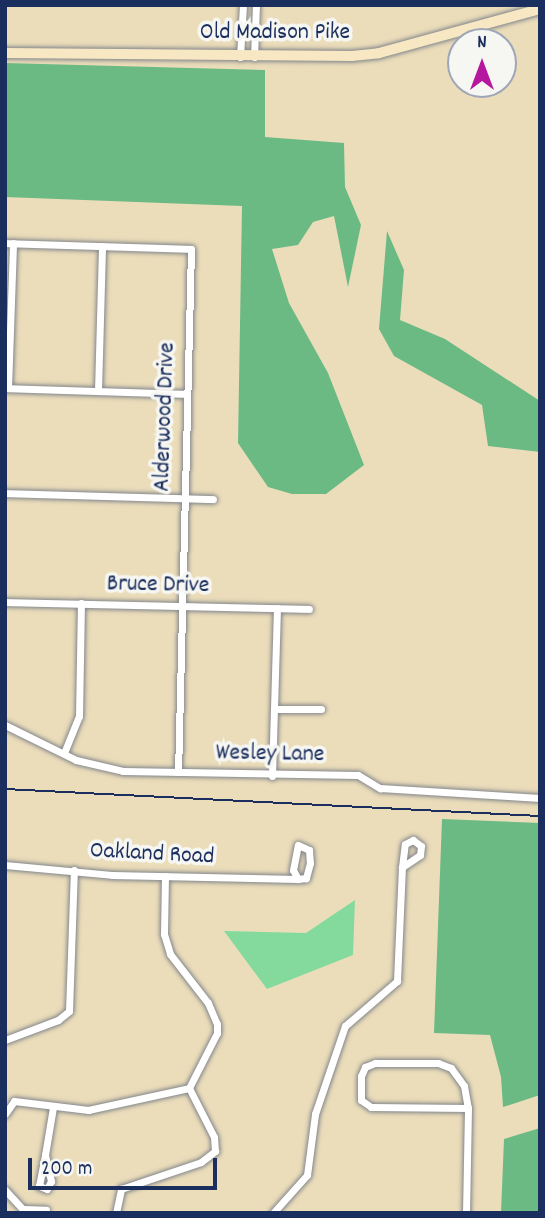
<!DOCTYPE html>
<html>
<head>
<meta charset="utf-8">
<style>
  body { margin:0 }
  #map { position:relative; width:545px; height:1218px; overflow:hidden; background:#ebddba; font-family:Dekko,sans-serif }
  div>[style] { position:absolute }
  .green>* { inset:0; background:#84da9d }
  .forest>* { inset:0; background:#6bba84 }
  .roads { filter:drop-shadow(0 0 2px #83868c) drop-shadow(0 0 2px #83868c) }
  .minor>* { height:7px; margin:-3.5px; padding:0 3.5px; transform-origin:3.5px; border-radius:3.5px; background:#fff }
  .secondary>* { height:10px; margin:-5px; padding:0 5px; transform-origin:5px; border-radius:5px; background:#f7e8c3 }
  .rail>* { height:2px; margin:-1px; padding:0 1px; transform-origin:1px; border-radius:1px; background:#1b2f5e }
  span { translate:-50% -50%; white-space:nowrap; text-align:center; line-height:1.15; -webkit-text-stroke:7px #f6f6f2; paint-order:stroke }
  .street-label { font-size:24px; color:#1b2f5e }
  .frame { position:absolute; inset:0; border:7px solid #1b2f5e; pointer-events:none }
  .north { position:absolute; left:447px; top:28px; width:70px; height:70px; box-sizing:border-box; background:#f6f6f2; border:2px solid #9ea6b7; border-radius:50%; rotate:0deg; font-size:19px; font-weight:700; line-height:28px; text-align:center; color:#1b2f5e }
  .north::after { content:''; display:block; margin:auto; width:24px; height:32px; background:#b5179e; clip-path:polygon(50% 0,100% 100%,50% 72%,0 100%) }
  .scale { position:absolute; left:28px; top:1158px; width:189px; height:32px; box-sizing:border-box; border:4px solid #1b2f5e; border-top:0; padding-left:9px; font-size:21px; line-height:24px; white-space:nowrap; color:#1b2f5e; -webkit-text-stroke:5px #f6f6f2; paint-order:stroke }
</style>
</head>
<body>
<div id="map">
  <div class="green">
    <div style="clip-path:polygon(355px 900px,353px 955px,267px 989px,224px 931px,306px 933px)"></div>
  </div>
  <div class="forest">
    <div style="clip-path:polygon(5px 63px,265px 70px,265px 137px,344px 143px,345px 187px,361px 225px,348px 287px,334px 216px,313px 222px,298px 245px,272px 249px,289px 303px,328px 373px,364px 465px,326px 494px,292px 494px,268px 487px,238px 443px,242px 206px,5px 197px)"></div>
    <div style="clip-path:polygon(387px 231px,404px 270px,400px 320px,445px 339px,540px 401px,540px 452px,488px 446px,482px 405px,394px 356px,379px 329px)"></div>
    <div style="clip-path:polygon(442px 819px,540px 823px,540px 1095px,503px 1107px,501px 1077px,490px 1035px,434px 1033px)"></div>
    <div style="clip-path:polygon(540px 1128px,540px 1213px,501px 1213px,504px 1139px)"></div>
  </div>
  <div class="roads">
    <div class="minor">
      <div style="left:240px;top:57px;width:52px;rotate:-86.7deg"></div>
      <div style="left:254px;top:57px;width:52px;rotate:-87.8deg"></div>
      <div style="left:5px;top:243px;width:186px;rotate:1.8deg"></div>
      <div style="left:191px;top:249px;width:523px;rotate:91.42deg"></div>
      <div style="left:5px;top:388px;width:181px;rotate:1.9deg"></div>
      <div style="left:8px;top:388px;width:145px;rotate:-88deg"></div>
      <div style="left:98px;top:391px;width:145px;rotate:-88.4deg"></div>
      <div style="left:5px;top:493px;width:208px;rotate:1.7deg"></div>
      <div style="left:5px;top:602px;width:304px;rotate:1.3deg"></div>
      <div style="left:276px;top:709px;width:45px"></div>
      <div style="left:5px;top:725px;width:79px;rotate:26.2deg"></div>
      <div style="left:76px;top:760px;width:48px;rotate:13.2deg"></div>
      <div style="left:123px;top:771px;width:235px;rotate:1deg"></div>
      <div style="left:358px;top:775px;width:26px;rotate:31deg"></div>
      <div style="left:380px;top:788px;width:160px;rotate:3.6deg"></div>
      <div style="left:64px;top:753px;width:40px;rotate:-68deg"></div>
      <div style="left:79px;top:716px;width:113px;rotate:-89deg"></div>
      <div style="left:272px;top:776px;width:168px;rotate:-88.3deg"></div>
      <div style="left:413px;top:840px;width:10px;rotate:37deg"></div>
      <div style="left:421px;top:846px;width:9px;rotate:96deg"></div>
      <div style="left:420px;top:855px;width:22px;rotate:146deg"></div>
      <div style="left:402px;top:867px;width:23px;rotate:-83deg"></div>
      <div style="left:405px;top:844px;width:9px;rotate:-27deg"></div>
      <div style="left:298px;top:845px;width:12px;rotate:24deg"></div>
      <div style="left:309px;top:850px;width:13px;rotate:86deg"></div>
      <div style="left:310px;top:863px;width:16px;rotate:105deg"></div>
      <div style="left:306px;top:878px;width:8px;rotate:173deg"></div>
      <div style="left:298px;top:879px;width:10px;rotate:-119deg"></div>
      <div style="left:293px;top:870px;width:25px;rotate:-79deg"></div>
      <div style="left:5px;top:865px;width:107px;rotate:5.3deg"></div>
      <div style="left:112px;top:875px;width:186px;rotate:1.2deg"></div>
      <div style="left:165px;top:876px;width:58px;rotate:91deg"></div>
      <div style="left:164px;top:934px;width:21px;rotate:73deg"></div>
      <div style="left:170px;top:954px;width:62px;rotate:52.2deg"></div>
      <div style="left:208px;top:1003px;width:23px;rotate:67deg"></div>
      <div style="left:217px;top:1024px;width:9px;rotate:90deg"></div>
      <div style="left:217px;top:1033px;width:62px;rotate:117deg"></div>
      <div style="left:5px;top:1040px;width:57px;rotate:-20.7deg"></div>
      <div style="left:58px;top:1020px;width:14px;rotate:-39deg"></div>
      <div style="left:69px;top:1011px;width:141px;rotate:-88deg"></div>
      <div style="left:375px;top:1063px;width:63px"></div>
      <div style="left:438px;top:1063px;width:14px;rotate:21deg"></div>
      <div style="left:451px;top:1068px;width:22px;rotate:54deg"></div>
      <div style="left:464px;top:1086px;width:22px;rotate:80deg"></div>
      <div style="left:468px;top:1108px;width:97px;rotate:-179.4deg"></div>
      <div style="left:371px;top:1107px;width:12px;rotate:-145deg"></div>
      <div style="left:361px;top:1100px;width:24px;rotate:-90deg"></div>
      <div style="left:361px;top:1076px;width:10px;rotate:-66deg"></div>
      <div style="left:365px;top:1067px;width:11px;rotate:-22deg"></div>
      <div style="left:5px;top:1114px;width:16px;rotate:-55deg"></div>
      <div style="left:14px;top:1101px;width:75px;rotate:6.9deg"></div>
      <div style="left:88px;top:1110px;width:103px;rotate:-12.3deg"></div>
      <div style="left:45px;top:1155px;width:27px;rotate:77deg"></div>
      <div style="left:51px;top:1181px;width:9px;rotate:117deg"></div>
      <div style="left:47px;top:1189px;width:9px;rotate:-159deg"></div>
      <div style="left:39px;top:1186px;width:32px;rotate:-79deg"></div>
      <div style="left:45px;top:1155px;width:49px;rotate:-80.5deg"></div>
      <div style="left:5px;top:1190px;width:26px;rotate:47deg"></div>
      <div style="left:23px;top:1209px;width:23px;rotate:2deg"></div>
      <div style="left:116px;top:1213px;width:25px;rotate:-78deg"></div>
      <div style="left:121px;top:1189px;width:84px;rotate:-18.6deg"></div>
      <div style="left:201px;top:1162px;width:18px;rotate:-38deg"></div>
      <div style="left:215px;top:1151px;width:14px;rotate:-94deg"></div>
      <div style="left:214px;top:1137px;width:55px;rotate:-117deg"></div>
      <div style="left:273px;top:1213px;width:51px;rotate:-48.2deg"></div>
      <div style="left:307px;top:1175px;width:62px;rotate:-82.5deg"></div>
      <div style="left:315px;top:1114px;width:93px;rotate:-71.2deg"></div>
      <div style="left:345px;top:1026px;width:69px;rotate:-40.9deg"></div>
      <div style="left:397px;top:981px;width:114px;rotate:-87.5deg"></div>
      <div style="left:466px;top:1213px;width:105px;rotate:-88.9deg"></div>
    </div>
    <div class="secondary">
      <div style="left:5px;top:53px;width:347px;rotate:0.5deg"></div>
      <div style="left:352px;top:56px;width:27px;rotate:-6deg"></div>
      <div style="left:379px;top:53px;width:167px;rotate:-15.3deg"></div>
    </div>
  </div>
  <div class="rail">
    <div style="left:5px;top:789px;width:536px;rotate:2.89deg"></div>
  </div>
  <div class="street-label">
    <span style="left:275px;top:34px">Old Madison Pike</span>
    <span style="left:166px;top:417px;rotate:-88deg">Alderwood Drive</span>
    <span style="left:158px;top:586px;rotate:1deg">Bruce Drive</span>
    <span style="left:270px;top:755px;rotate:1deg">Wesley Lane</span>
    <span style="left:152px;top:855px;rotate:3deg">Oakland Road</span>
  </div>
  <div class="frame"></div>
  <div class="north">N</div>
  <div class="scale">200 m</div>
</div>
</body>
</html>
